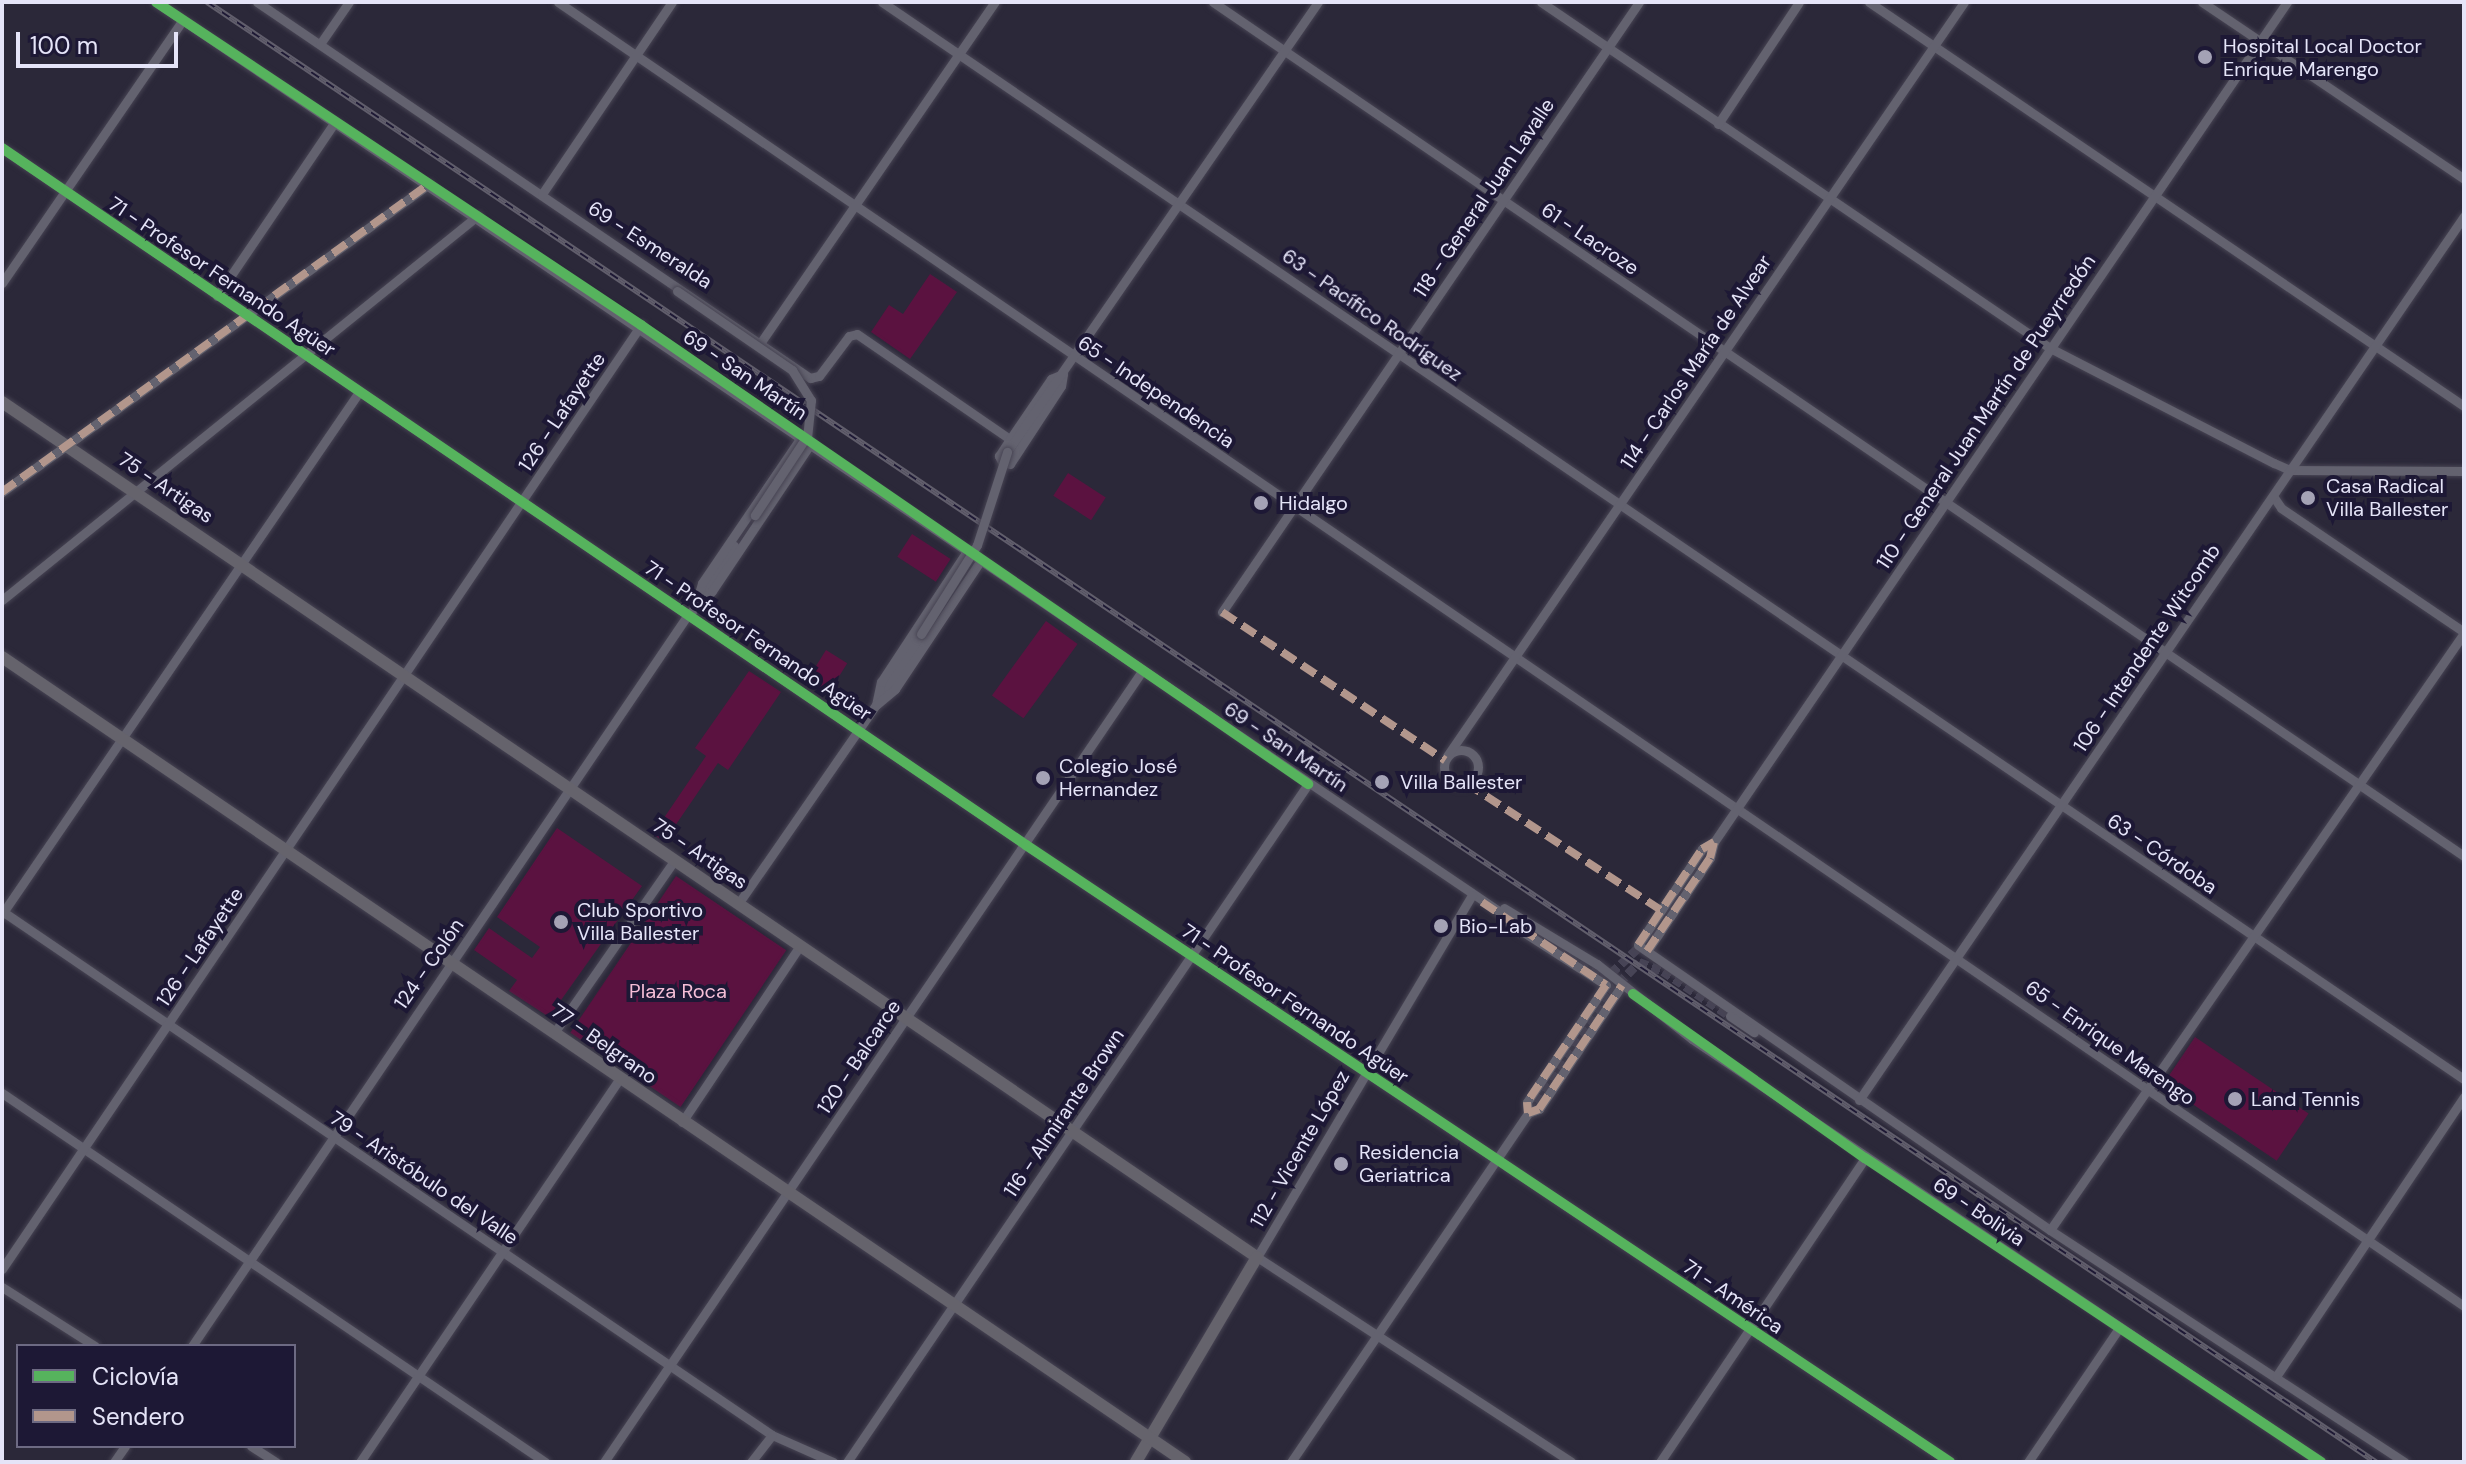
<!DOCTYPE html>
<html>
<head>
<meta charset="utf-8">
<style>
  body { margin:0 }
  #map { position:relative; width:2466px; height:1464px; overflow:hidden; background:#2b2839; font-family:"DM Sans",sans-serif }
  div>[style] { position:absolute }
  .green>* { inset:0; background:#5b1240; transform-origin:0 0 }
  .street-tunnel>* { height:9px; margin-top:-4.5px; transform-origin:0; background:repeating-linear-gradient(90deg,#474456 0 9px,transparent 0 13.5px) }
  .roads { filter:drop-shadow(0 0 2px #474453) drop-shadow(0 0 2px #474453) }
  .street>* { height:9px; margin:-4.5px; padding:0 4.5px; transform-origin:4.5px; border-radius:4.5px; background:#63626f }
  .street>.ring { margin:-4.5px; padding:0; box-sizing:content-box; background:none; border:9px solid #63626f; border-radius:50% }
  .secondary>* { height:12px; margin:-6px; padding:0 6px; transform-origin:6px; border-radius:6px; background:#65636c }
  .rail>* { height:6px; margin-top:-3px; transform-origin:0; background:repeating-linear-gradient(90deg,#1d1835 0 9px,#615e6c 0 18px); box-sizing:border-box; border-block:2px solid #615e6c }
  .bridges { filter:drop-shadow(0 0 2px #474453) drop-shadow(0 0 2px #474453) }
  .street-bridge>* { height:9px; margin:-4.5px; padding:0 4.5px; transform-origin:4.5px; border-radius:4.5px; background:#63626f }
  .quiet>* { height:8px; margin-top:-4px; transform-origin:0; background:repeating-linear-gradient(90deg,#b2968c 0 16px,transparent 0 24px) }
  .cycleway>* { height:10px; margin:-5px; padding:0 5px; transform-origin:5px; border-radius:5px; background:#56b35d }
  .dots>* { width:22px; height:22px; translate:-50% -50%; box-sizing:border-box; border:4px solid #1d1835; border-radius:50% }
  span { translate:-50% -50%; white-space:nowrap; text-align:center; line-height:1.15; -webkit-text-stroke:8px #1d1835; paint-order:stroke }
  .poi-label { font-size:20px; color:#e5e4f8 }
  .left { translate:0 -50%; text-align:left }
  .street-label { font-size:20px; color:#e5e4f8 }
  .park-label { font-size:20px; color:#f5bed7 }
  .frame { position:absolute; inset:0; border:4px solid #e5e4f8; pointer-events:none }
  .legend { position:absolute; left:16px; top:1344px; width:280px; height:104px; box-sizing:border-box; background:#1d1835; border:2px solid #6d6a83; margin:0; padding:10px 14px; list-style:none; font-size:24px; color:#e5e4f8 }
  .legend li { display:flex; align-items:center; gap:16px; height:40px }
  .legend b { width:40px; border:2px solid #6d6a83 }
  .scale { position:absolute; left:16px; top:32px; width:162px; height:36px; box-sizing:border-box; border:4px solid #e5e4f8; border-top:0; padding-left:10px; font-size:24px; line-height:28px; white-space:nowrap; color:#e5e4f8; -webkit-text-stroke:6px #1d1835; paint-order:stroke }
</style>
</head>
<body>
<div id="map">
  <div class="green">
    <div style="clip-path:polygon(930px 274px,957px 292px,910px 359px,871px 332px,889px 305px,903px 314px)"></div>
    <div style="left:1068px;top:473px;width:45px;height:27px;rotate:33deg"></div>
    <div style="left:912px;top:534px;width:46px;height:27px;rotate:33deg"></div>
    <div style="left:1046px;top:621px;width:39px;height:92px;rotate:36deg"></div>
    <div style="left:826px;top:650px;width:25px;height:36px;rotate:32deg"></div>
    <div style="clip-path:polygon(749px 671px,781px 692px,728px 770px,718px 763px,664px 842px,653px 834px,706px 756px,695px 748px)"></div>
    <div style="clip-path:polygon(557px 828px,642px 886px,549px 1017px,509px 991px,517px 980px,474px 950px,489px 928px,532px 958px,540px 947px,497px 917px)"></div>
    <div style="left:676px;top:876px;width:133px;height:189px;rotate:34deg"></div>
    <div style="left:2195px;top:1037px;width:137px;height:57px;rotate:34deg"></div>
  </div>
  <div class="street-tunnel">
    <div style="left:1511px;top:919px;width:104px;rotate:31.2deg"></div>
    <div style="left:1600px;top:973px;width:11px"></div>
    <div style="left:1611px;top:973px;width:54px;rotate:-42.8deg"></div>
    <div style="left:1651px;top:936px;width:112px;rotate:-56.3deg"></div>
    <div style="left:1528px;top:1113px;width:145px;rotate:-56deg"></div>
    <div style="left:1609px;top:993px;width:43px;rotate:-45.9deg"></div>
    <div style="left:1639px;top:962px;width:26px;rotate:21deg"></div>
    <div style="left:1663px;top:971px;width:81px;rotate:33.9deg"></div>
  </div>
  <div class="roads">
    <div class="street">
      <div style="left:156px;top:2px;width:1634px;rotate:34.1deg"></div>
      <div style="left:257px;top:2px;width:669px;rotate:34.21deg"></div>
      <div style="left:810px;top:378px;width:9px;rotate:-13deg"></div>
      <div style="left:819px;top:376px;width:50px;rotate:-53.1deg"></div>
      <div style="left:849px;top:336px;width:8px;rotate:-14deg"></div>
      <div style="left:857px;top:334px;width:186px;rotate:34.5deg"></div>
      <div style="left:558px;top:2px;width:2309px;rotate:34.38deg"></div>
      <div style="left:882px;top:2px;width:1914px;rotate:34.25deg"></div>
      <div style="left:1213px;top:2px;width:1515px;rotate:34.32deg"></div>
      <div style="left:1541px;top:2px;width:615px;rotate:34.21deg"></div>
      <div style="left:2050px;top:348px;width:252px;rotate:27.2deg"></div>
      <div style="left:2274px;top:463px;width:17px;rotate:24deg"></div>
      <div style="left:2290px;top:470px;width:174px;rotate:0.3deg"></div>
      <div style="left:1869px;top:2px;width:719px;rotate:34.18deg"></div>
      <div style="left:2202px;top:2px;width:316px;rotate:34deg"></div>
      <div style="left:320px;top:44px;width:51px;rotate:-55.4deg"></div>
      <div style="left:1718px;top:124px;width:146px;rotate:-56.4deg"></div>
      <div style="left:2px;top:148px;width:1239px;rotate:34.24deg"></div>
      <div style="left:1026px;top:845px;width:1111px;rotate:33.73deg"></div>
      <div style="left:542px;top:194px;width:232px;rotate:-55.9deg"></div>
      <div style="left:2px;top:283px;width:319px;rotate:-55.5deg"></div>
      <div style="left:217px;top:296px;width:210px;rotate:-55.9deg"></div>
      <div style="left:761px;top:342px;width:413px;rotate:-55.5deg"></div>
      <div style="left:1063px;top:374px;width:12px;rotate:99deg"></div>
      <div style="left:1061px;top:386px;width:93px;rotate:123.2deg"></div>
      <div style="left:1010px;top:464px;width:8px;rotate:-166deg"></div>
      <div style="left:1002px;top:462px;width:7px;rotate:-117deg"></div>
      <div style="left:999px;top:456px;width:20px;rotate:-57deg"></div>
      <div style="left:1010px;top:439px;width:73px;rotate:-55.7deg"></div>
      <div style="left:1051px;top:379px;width:13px;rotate:-23deg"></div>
      <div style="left:1007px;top:452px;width:547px;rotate:-55.35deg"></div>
      <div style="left:2px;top:492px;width:526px;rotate:-35.8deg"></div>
      <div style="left:2273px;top:496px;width:14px;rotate:56deg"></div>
      <div style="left:2281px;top:508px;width:221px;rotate:34.1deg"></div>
      <div style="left:702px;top:594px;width:58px;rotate:-56.3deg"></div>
      <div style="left:2px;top:600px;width:611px;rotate:-38.95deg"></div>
      <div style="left:696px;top:603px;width:21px;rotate:-73deg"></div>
      <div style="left:702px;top:583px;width:178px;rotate:-55.8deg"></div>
      <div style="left:1222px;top:612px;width:739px;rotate:-55.64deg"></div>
      <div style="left:882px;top:696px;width:73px;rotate:-57.8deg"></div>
      <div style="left:876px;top:705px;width:24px;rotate:-78deg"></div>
      <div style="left:881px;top:682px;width:157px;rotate:-56.7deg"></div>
      <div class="ring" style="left:1444px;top:750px;width:25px;height:25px"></div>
      <div style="left:1447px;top:756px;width:914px;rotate:-55.56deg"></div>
      <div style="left:1714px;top:842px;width:14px;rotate:150deg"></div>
      <div style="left:1702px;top:849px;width:115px;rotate:123.7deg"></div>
      <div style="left:1638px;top:945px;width:501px;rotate:34.67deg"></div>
      <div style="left:2050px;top:1230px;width:424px;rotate:33.2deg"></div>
      <div style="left:1472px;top:895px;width:421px;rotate:120.7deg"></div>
      <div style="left:1257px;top:1257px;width:375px;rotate:33.1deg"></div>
      <div style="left:738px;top:904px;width:242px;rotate:-55.3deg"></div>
      <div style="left:876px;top:705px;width:25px;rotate:-40deg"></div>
      <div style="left:895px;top:689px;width:155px;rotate:-56.3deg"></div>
      <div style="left:1504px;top:908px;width:109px;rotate:31.1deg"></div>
      <div style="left:1597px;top:964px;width:121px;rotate:38.3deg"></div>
      <div style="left:1692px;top:1039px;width:758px;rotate:33.92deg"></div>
      <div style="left:2px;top:911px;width:931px;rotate:34.24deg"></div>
      <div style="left:772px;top:1435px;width:67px;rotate:23.9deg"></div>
      <div style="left:2px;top:914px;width:632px;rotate:-55.63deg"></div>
      <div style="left:1647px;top:951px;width:112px;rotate:-55.9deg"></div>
      <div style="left:1710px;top:858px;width:16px;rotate:-76deg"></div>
      <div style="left:1714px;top:842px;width:1017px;rotate:-55.7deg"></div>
      <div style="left:1730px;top:1016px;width:29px;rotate:34deg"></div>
      <div style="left:554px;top:1033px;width:210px;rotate:-55.1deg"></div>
      <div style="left:2px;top:1093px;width:657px;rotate:34.2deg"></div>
      <div style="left:1859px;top:1100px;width:1071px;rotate:-55.61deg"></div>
      <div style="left:1528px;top:1113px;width:12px;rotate:-20deg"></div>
      <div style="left:1539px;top:1109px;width:149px;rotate:-56.2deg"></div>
      <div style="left:682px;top:1122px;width:212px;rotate:-56.2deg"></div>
      <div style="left:2050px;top:1230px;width:727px;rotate:-55.26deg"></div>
      <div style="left:2px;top:1269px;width:1140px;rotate:-55.91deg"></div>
      <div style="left:2px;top:1287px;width:110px;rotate:32.4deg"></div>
      <div style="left:192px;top:1346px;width:882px;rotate:-55.86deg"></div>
      <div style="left:687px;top:616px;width:35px;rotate:-45deg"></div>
      <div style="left:712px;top:591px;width:178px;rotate:-56.2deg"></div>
      <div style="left:2277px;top:1375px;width:335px;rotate:-56.1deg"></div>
      <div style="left:251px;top:1446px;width:30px;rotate:33deg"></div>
      <div style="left:114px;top:1462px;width:19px;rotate:-55deg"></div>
      <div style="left:360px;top:1462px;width:462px;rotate:-55.9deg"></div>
      <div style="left:604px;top:1462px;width:957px;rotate:-55.78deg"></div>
      <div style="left:751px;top:1462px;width:34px;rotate:-52deg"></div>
      <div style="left:847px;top:1462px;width:820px;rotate:-55.79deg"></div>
      <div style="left:1291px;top:1462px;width:422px;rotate:-55.8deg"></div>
      <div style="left:1528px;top:1113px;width:11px;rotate:-95deg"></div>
      <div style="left:1527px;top:1102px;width:141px;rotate:-56deg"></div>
      <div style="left:1606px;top:985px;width:122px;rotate:-147.3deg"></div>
      <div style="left:1660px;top:1462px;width:367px;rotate:-56deg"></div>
      <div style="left:2028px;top:1462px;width:162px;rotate:-55.8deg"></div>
    </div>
    <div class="secondary">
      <div style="left:2px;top:402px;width:1519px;rotate:34.27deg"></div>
      <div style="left:1257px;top:1257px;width:238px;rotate:120.6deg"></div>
      <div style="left:2px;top:657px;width:1431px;rotate:34.23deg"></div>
    </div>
  </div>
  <div class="rail">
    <div style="left:207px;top:2px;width:2615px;rotate:33.95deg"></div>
  </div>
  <div class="bridges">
    <div class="street-bridge">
      <div style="left:677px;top:291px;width:140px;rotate:34.5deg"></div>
      <div style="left:792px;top:370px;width:36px;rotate:58deg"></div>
      <div style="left:811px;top:400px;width:36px;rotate:96deg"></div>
      <div style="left:807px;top:436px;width:95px;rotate:123.4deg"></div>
      <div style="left:921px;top:634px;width:105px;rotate:-57.8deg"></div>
      <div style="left:977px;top:545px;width:98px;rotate:-72.1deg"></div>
    </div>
  </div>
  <div class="quiet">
    <div style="left:2px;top:492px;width:526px;rotate:-35.8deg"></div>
    <div style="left:1222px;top:612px;width:268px;rotate:33.6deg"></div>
    <div style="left:1466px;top:783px;width:233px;rotate:33.1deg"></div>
    <div style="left:1482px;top:902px;width:149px;rotate:33.8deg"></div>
    <div style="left:1606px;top:985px;width:141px;rotate:124deg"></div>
    <div style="left:1527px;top:1102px;width:11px;rotate:85deg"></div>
    <div style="left:1528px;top:1113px;width:12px;rotate:-20deg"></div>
    <div style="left:1539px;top:1109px;width:149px;rotate:-56.2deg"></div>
    <div style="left:1638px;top:945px;width:115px;rotate:-56.3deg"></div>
    <div style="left:1702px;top:849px;width:14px;rotate:-30deg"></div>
    <div style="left:1647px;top:951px;width:112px;rotate:-55.9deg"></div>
    <div style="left:1710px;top:858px;width:16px;rotate:-76deg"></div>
  </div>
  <div class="cycleway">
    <div style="left:156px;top:2px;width:583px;rotate:33.66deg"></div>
    <div style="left:641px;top:325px;width:810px;rotate:34.53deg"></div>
    <div style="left:2px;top:148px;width:1239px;rotate:34.24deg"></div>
    <div style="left:1026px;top:845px;width:1111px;rotate:33.73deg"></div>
    <div style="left:1633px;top:994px;width:284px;rotate:35.3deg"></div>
    <div style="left:1865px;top:1158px;width:548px;rotate:33.69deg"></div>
  </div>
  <div class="dots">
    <div style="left:2205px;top:57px;background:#a4a2b5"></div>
    <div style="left:2308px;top:498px;background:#a4a2b5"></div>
    <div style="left:1261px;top:503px;background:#a4a2b5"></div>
    <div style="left:1043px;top:778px;background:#a4a2b5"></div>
    <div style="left:1382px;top:782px;background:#a4a2b5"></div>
    <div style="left:561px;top:922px;background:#a4a2b5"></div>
    <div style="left:1441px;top:926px;background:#a4a2b5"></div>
    <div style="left:2235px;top:1099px;background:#a4a2b5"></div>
    <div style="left:1341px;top:1164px;background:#a4a2b5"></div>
  </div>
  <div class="poi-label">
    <span class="left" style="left:2223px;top:58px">Hospital Local Doctor<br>Enrique Marengo</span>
    <span class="left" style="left:2326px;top:498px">Casa Radical<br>Villa Ballester</span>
    <span class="left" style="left:1279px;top:503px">Hidalgo</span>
    <span class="left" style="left:1059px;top:778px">Colegio José<br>Hernandez</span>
    <span class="left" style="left:1400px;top:782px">Villa Ballester</span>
    <span class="left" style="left:577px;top:922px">Club Sportivo<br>Villa Ballester</span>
    <span class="left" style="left:1459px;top:926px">Bio-Lab</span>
    <span class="left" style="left:2251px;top:1099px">Land Tennis</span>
    <span class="left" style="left:1359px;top:1164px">Residencia<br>Geriatrica</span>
  </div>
  <div class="street-label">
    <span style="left:1484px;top:198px;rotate:-56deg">118 - General Juan Lavalle</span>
    <span style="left:1590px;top:239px;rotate:34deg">61 - Lacroze</span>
    <span style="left:650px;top:245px;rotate:33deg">69 - Esmeralda</span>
    <span style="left:222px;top:277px;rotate:34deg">71 - Profesor Fernando Agüer</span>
    <span style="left:1372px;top:315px;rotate:35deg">63 - Pacífico Rodríguez</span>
    <span style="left:1696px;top:362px;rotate:-56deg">114 - Carlos María de Alvear</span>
    <span style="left:745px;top:375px;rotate:34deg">69 - San Martín</span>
    <span style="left:1156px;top:392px;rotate:34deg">65 - Independencia</span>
    <span style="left:562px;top:412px;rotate:-56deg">126 - Lafayette</span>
    <span style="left:1986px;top:412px;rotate:-56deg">110 - General Juan Martín de Pueyrredón</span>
    <span style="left:166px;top:488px;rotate:34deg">75 - Artigas</span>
    <span style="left:758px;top:641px;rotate:34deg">71 - Profesor Fernando Agüer</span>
    <span style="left:2147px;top:648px;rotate:-56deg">106 - Intendente Witcomb</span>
    <span style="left:1286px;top:747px;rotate:34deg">69 - San Martín</span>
    <span style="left:700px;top:854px;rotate:34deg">75 - Artigas</span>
    <span style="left:2162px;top:854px;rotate:34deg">63 - Córdoba</span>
    <span style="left:200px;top:947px;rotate:-56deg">126 - Lafayette</span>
    <span style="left:429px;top:964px;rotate:-55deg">124 - Colón</span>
    <span style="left:1295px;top:1004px;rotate:34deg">71 - Profesor Fernando Agüer</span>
    <span style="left:2110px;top:1043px;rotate:35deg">65 - Enrique Marengo</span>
    <span style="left:604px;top:1044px;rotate:35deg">77 - Belgrano</span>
    <span style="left:859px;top:1057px;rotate:-56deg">120 - Balcarce</span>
    <span style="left:1064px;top:1113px;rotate:-56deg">116 - Almirante Brown</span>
    <span style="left:1300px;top:1149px;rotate:-60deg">112 - Vicente López</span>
    <span style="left:424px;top:1178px;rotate:34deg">79 - Aristóbulo del Valle</span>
    <span style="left:1979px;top:1212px;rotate:34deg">69 - Bolivia</span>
    <span style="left:1733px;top:1297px;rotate:34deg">71 - América</span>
  </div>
  <div class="park-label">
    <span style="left:678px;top:991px">Plaza Roca</span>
  </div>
  <div class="frame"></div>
  <ul class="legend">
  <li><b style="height:10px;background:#56b35d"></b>Ciclovía</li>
  <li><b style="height:10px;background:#b2968c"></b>Sendero</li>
  </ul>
  <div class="scale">100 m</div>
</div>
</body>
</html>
